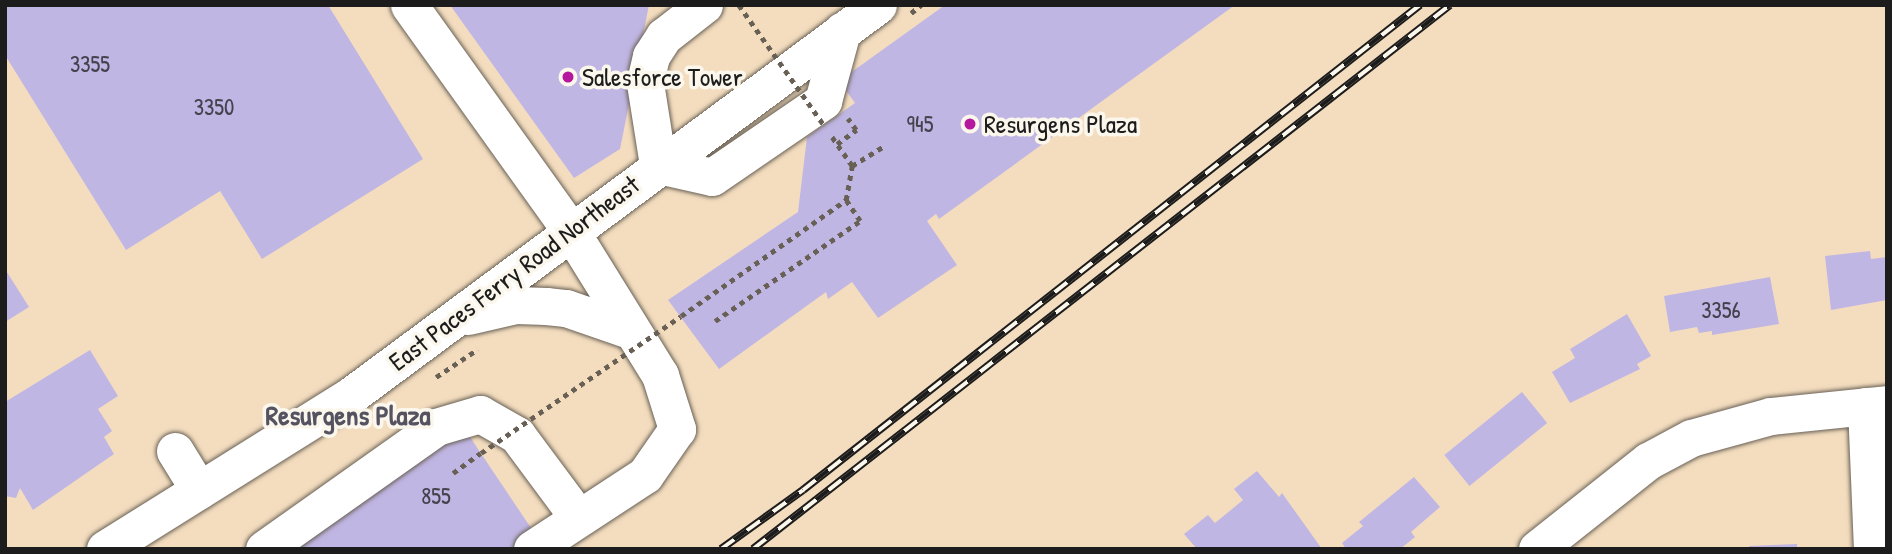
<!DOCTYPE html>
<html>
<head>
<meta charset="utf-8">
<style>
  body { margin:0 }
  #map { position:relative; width:1892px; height:554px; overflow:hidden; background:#f4ddbf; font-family:"Patrick Hand",sans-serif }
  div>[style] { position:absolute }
  .building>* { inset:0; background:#c0b6e3; transform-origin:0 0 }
  .path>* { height:4.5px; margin-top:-2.25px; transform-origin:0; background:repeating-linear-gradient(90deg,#686055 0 5px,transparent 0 10px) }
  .roads { filter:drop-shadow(0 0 2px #686055) drop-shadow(0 0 2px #686055) }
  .minor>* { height:37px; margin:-18.5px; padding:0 18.5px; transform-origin:18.5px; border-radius:18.5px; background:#fff }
  .rail>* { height:8px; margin-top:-4px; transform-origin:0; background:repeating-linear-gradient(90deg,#fbf7ec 0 16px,#1c1c1c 0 32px); box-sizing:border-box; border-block:2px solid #1c1c1c }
  .path-bridge>* { height:4.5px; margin-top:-2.25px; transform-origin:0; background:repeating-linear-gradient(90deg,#686055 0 5px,transparent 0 10px) }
  .dots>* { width:19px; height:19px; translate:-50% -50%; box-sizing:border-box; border:4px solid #fbf7ec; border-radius:50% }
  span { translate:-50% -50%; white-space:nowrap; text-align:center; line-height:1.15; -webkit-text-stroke:7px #fbf7ec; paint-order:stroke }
  .number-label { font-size:23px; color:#45424e }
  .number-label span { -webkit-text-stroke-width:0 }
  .poi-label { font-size:26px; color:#1c1c1c }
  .left { translate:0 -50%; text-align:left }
  .street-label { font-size:26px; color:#1c1c1c }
  .neighbourhood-label { font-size:28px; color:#555262; font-weight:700 }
  .frame { position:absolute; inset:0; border:7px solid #1c1c1c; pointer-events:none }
</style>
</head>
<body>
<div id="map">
  <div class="building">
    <div style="clip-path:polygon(5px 5px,328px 5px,423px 159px,262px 259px,220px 191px,126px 250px,5px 55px)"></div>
    <div style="clip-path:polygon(450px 5px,649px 5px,620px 149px,574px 178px)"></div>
    <div style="clip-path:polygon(945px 5px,1235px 5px,939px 219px,936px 214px,927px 221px,957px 265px,878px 318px,852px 282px,828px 299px,826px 292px,719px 369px,668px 300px,798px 212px,807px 137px,855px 103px,839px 81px)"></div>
    <div style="clip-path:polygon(1870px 251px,1871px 259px,1887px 257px,1887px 300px,1831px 310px,1825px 256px)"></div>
    <div style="clip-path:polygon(5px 269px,29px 307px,5px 322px)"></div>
    <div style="clip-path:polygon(1770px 277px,1779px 324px,1712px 335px,1712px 331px,1699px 333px,1697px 327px,1670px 332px,1664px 296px)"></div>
    <div style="clip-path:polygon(1627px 314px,1651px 356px,1637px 364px,1640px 369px,1570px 403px,1552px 372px,1575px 358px,1570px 349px)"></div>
    <div style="clip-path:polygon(90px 350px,118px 396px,98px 409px,112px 431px,104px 437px,114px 454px,33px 510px,20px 488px,16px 498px,5px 496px,5px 402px)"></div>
    <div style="left:1522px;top:392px;width:40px;height:100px;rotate:51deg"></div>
    <div style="clip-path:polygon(462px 425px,535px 534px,512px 549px,288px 549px)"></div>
    <div style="clip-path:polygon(1257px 471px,1279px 497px,1282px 493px,1322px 549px,1197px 549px,1184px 534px,1208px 515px,1215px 523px,1243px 500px,1234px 489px)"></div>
    <div style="clip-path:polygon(1414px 477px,1440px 507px,1411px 532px,1415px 537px,1400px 549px,1346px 549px,1342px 543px,1363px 526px,1359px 522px)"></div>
    <div style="clip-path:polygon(1797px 544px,1797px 549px,1749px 549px,1749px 546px)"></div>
  </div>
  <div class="path">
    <div style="left:911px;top:13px;width:13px;rotate:-39deg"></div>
    <div style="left:837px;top:144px;width:24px;rotate:-36deg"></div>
    <div style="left:856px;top:130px;width:14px;rotate:-126deg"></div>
    <div style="left:852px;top:166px;width:39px;rotate:-32deg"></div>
    <div style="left:681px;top:316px;width:202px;rotate:-35.1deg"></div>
    <div style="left:715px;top:321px;width:176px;rotate:-34.6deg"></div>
    <div style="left:860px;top:221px;width:25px;rotate:-124deg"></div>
    <div style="left:846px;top:200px;width:35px;rotate:-80deg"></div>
    <div style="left:852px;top:166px;width:39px;rotate:-125deg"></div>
    <div style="left:436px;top:377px;width:50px;rotate:-33.7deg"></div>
    <div style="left:453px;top:473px;width:34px;rotate:-36deg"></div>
  </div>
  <div class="roads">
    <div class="minor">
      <div style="left:409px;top:5px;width:277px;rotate:54.4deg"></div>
      <div style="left:570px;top:230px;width:171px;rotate:58.2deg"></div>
      <div style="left:660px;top:375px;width:57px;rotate:72.5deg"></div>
      <div style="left:677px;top:429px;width:56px;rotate:124.8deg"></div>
      <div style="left:645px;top:475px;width:135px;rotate:146.8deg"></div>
      <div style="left:704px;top:5px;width:51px;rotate:142.2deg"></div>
      <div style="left:664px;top:36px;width:24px;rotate:123deg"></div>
      <div style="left:651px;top:56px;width:28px;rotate:103deg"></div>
      <div style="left:645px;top:83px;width:83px;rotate:81deg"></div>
      <div style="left:658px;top:165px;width:55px;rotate:12.5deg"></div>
      <div style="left:712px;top:177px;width:135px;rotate:-34.4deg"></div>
      <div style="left:823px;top:101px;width:73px;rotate:-74.8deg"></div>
      <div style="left:468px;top:316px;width:49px;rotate:-12.9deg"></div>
      <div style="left:516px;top:305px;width:30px;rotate:2deg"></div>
      <div style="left:546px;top:306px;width:20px;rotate:6deg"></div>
      <div style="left:566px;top:308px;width:68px;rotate:19deg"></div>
      <div style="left:1866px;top:406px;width:143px;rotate:87.6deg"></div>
      <div style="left:175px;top:451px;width:46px;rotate:58.4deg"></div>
      <div style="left:105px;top:549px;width:289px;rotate:-32deg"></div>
      <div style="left:350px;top:396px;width:657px;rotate:-36.52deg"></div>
      <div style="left:264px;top:549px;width:211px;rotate:-35.3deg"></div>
      <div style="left:436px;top:427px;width:46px;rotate:-16.5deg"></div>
      <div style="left:480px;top:414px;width:43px;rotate:29.6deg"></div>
      <div style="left:517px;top:435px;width:102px;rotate:53.4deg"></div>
      <div style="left:1537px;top:549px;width:142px;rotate:-38.4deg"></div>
      <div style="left:1648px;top:461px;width:49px;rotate:-28.1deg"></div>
      <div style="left:1691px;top:438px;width:83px;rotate:-15.4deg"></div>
      <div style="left:1771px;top:416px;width:117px;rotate:-5.9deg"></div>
    </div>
  </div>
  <div class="rail">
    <div style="left:721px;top:549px;width:101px;rotate:-35.7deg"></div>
    <div style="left:803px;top:490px;width:785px;rotate:-38.17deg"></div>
    <div style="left:753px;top:549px;width:884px;rotate:-37.97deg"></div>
  </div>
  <div class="path-bridge">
    <div style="left:739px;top:5px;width:147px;rotate:54.7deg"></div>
    <div style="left:481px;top:453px;width:242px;rotate:-34.4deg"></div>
  </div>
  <div class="dots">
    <div style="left:568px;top:77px;background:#b5179e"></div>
    <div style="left:970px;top:124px;background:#b5179e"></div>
  </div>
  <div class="number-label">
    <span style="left:90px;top:64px">3355</span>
    <span style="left:214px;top:107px">3350</span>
    <span style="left:920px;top:124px">945</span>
    <span style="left:1721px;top:310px">3356</span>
    <span style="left:436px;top:496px">855</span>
  </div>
  <div class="poi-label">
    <span class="left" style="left:582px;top:77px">Salesforce Tower</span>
    <span class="left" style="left:984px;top:124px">Resurgens Plaza</span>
  </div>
  <div class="street-label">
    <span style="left:514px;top:273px;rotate:-37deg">East Paces Ferry Road Northeast</span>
  </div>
  <div class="neighbourhood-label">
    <span style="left:348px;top:415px">Resurgens Plaza</span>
  </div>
  <div class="frame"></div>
</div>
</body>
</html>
